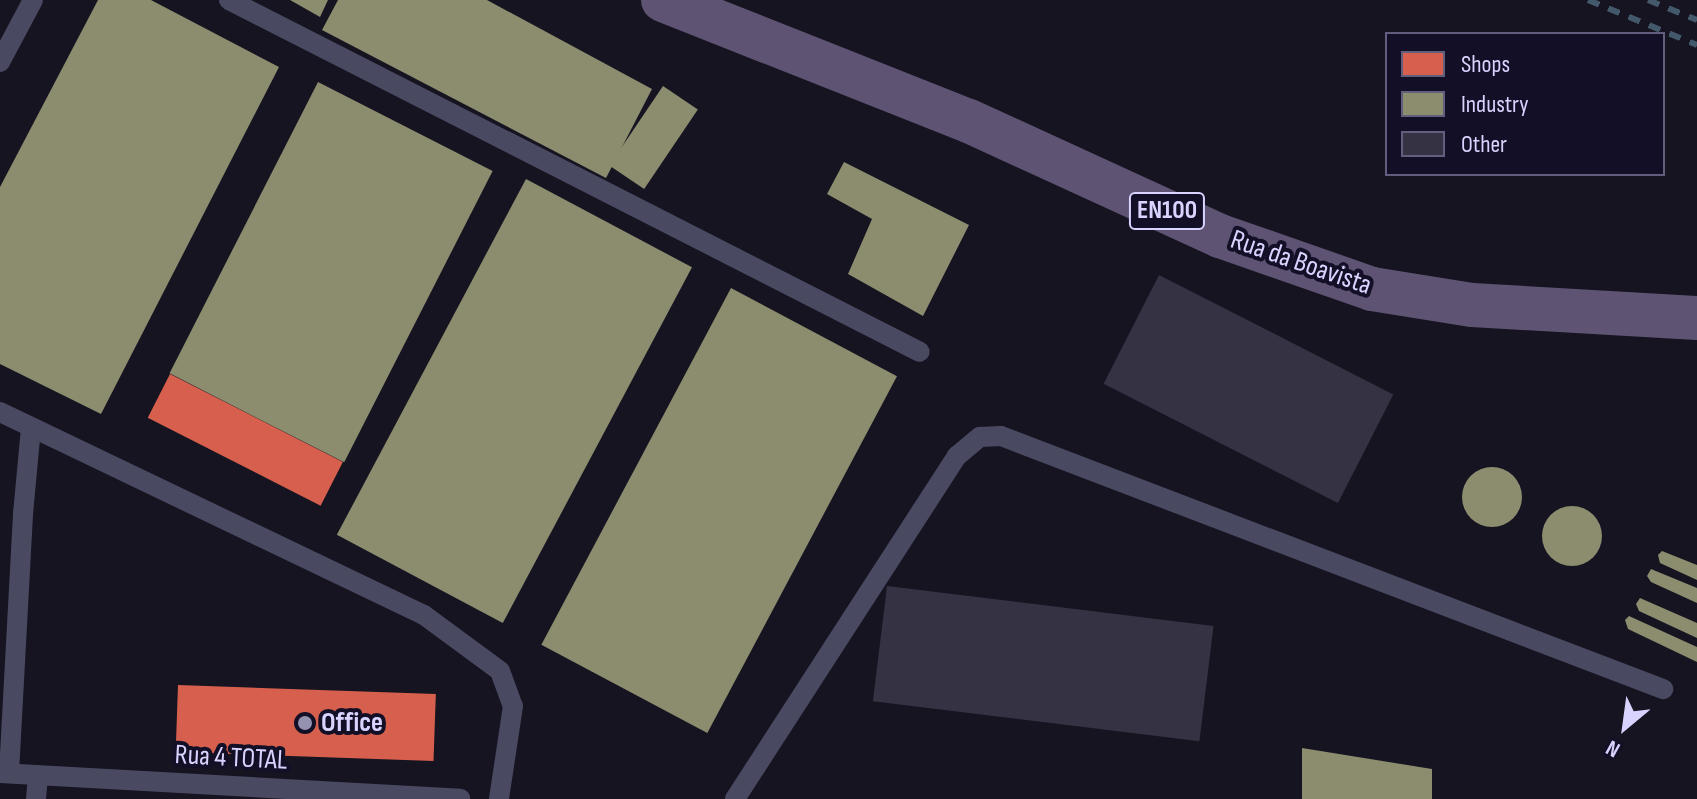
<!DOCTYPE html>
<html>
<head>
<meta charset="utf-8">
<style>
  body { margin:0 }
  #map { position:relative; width:1697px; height:799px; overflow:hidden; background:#161421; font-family:"Sofia Sans Condensed",sans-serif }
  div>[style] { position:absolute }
  .shops>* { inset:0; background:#d6604d; transform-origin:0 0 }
  .industry>* { inset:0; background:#8c8c6e; transform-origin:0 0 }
  .round { border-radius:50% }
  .building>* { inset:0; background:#343243; transform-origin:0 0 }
  .service>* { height:20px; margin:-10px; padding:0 10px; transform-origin:10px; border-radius:10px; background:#4a4962 }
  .primary>* { height:44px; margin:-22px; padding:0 22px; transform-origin:22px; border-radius:22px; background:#5e5373 }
  .rail>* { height:6px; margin-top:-3px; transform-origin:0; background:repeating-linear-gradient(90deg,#43596b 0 12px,transparent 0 22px) }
  .dots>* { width:22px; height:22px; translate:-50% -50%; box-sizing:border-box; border:4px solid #130f26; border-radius:50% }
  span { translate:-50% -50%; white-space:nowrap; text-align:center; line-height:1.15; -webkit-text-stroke:8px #130f26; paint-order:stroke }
  .shield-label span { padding:2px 6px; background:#130f26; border:2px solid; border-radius:6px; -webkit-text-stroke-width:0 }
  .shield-label { font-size:26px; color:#d9d4ff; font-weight:700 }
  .street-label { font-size:28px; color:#d9d4ff }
  .poi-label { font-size:28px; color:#d9d4ff; font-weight:700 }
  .left { translate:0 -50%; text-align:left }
  .legend { position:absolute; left:1385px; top:32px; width:280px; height:144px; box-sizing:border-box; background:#130f26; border:2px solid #625e7d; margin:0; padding:10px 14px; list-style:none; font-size:24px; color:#d9d4ff }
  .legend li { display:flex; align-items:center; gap:16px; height:40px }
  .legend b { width:40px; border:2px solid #625e7d }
  .north { position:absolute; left:1585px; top:687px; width:80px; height:80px; -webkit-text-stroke:6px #130f26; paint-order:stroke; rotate:209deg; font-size:22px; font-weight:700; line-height:32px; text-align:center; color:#d9d4ff }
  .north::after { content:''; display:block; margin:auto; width:28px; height:36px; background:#d9d4ff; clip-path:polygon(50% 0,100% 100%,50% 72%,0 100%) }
</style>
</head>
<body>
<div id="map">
  <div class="shops">
    <div style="left:170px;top:374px;width:194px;height:49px;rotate:27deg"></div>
    <div style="left:178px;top:685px;width:258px;height:67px;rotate:2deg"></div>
  </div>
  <div class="industry">
    <div style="clip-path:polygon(98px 0,151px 0,279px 67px,101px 414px,0 364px,0 187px)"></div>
    <div style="clip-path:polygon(290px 0,328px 0,320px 17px)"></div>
    <div style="clip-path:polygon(338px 0,487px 0,652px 89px,606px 178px,322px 30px)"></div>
    <div style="left:318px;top:82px;width:196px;height:327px;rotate:27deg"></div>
    <div style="left:663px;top:86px;width:42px;height:96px;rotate:34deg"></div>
    <div style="clip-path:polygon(844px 162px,969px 225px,923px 316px,848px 274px,872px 219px,827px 194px)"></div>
    <div style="left:526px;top:179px;width:188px;height:403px;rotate:28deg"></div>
    <div style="left:731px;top:288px;width:188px;height:404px;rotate:28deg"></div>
    <div class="round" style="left:1462px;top:467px;width:60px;height:60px"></div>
    <div class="round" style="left:1542px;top:506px;width:60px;height:60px"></div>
    <div style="clip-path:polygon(1662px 551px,1697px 565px,1697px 580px,1660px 563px,1658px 555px)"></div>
    <div style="clip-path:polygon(1651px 569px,1697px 588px,1697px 603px,1651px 582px,1647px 576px)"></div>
    <div style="clip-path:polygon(1640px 598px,1697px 623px,1697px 638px,1639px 611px,1636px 604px)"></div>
    <div style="clip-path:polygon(1629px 616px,1697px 647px,1697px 662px,1628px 629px,1625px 620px)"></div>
    <div style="clip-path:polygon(1302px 748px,1432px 769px,1432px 799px,1302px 799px)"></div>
  </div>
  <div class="building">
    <div style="left:1159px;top:275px;width:263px;height:122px;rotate:27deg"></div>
    <div style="left:887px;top:586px;width:329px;height:116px;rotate:7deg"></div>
  </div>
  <div class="service">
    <div style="left:229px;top:0;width:775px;rotate:26.99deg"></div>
    <div style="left:0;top:62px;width:70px;rotate:-62deg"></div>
    <div style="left:0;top:412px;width:470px;rotate:25.6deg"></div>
    <div style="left:424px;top:615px;width:94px;rotate:36.4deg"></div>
    <div style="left:500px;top:671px;width:37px;rotate:70deg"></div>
    <div style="left:513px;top:706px;width:94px;rotate:98.6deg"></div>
    <div style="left:0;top:773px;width:461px;rotate:3.2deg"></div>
    <div style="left:9px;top:773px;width:259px;rotate:-86.9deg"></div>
    <div style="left:23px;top:514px;width:86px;rotate:-84.7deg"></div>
    <div style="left:36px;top:799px;width:24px;rotate:-85deg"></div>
    <div style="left:735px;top:799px;width:409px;rotate:-57.1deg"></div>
    <div style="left:957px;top:456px;width:30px;rotate:-40deg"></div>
    <div style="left:980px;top:437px;width:21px;rotate:-3deg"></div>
    <div style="left:1001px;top:436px;width:709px;rotate:20.92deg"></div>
  </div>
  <div class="primary">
    <div style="left:663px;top:0;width:329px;rotate:21.6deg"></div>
    <div style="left:969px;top:121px;width:276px;rotate:24.6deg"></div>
    <div style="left:1220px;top:236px;width:161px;rotate:19.2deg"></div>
    <div style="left:1372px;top:289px;width:101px;rotate:9.1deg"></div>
    <div style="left:1472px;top:305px;width:225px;rotate:3.3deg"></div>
  </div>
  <div class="rail">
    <div style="left:1588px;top:0;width:118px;rotate:22.4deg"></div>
    <div style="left:1648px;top:0;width:53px;rotate:22.2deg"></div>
  </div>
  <div class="dots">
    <div style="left:305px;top:723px;background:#9591b1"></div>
  </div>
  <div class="shield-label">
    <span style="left:1167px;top:211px">EN100</span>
  </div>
  <div class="street-label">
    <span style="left:1301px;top:263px;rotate:19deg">Rua da Boavista</span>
    <span style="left:231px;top:758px;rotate:3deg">Rua 4 TOTAL</span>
  </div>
  <div class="poi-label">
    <span class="left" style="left:321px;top:723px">Office</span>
  </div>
  <ul class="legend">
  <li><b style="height:22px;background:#d6604d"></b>Shops</li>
  <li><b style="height:22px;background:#8c8c6e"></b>Industry</li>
  <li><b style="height:22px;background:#343243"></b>Other</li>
  </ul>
  <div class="north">N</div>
</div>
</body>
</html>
